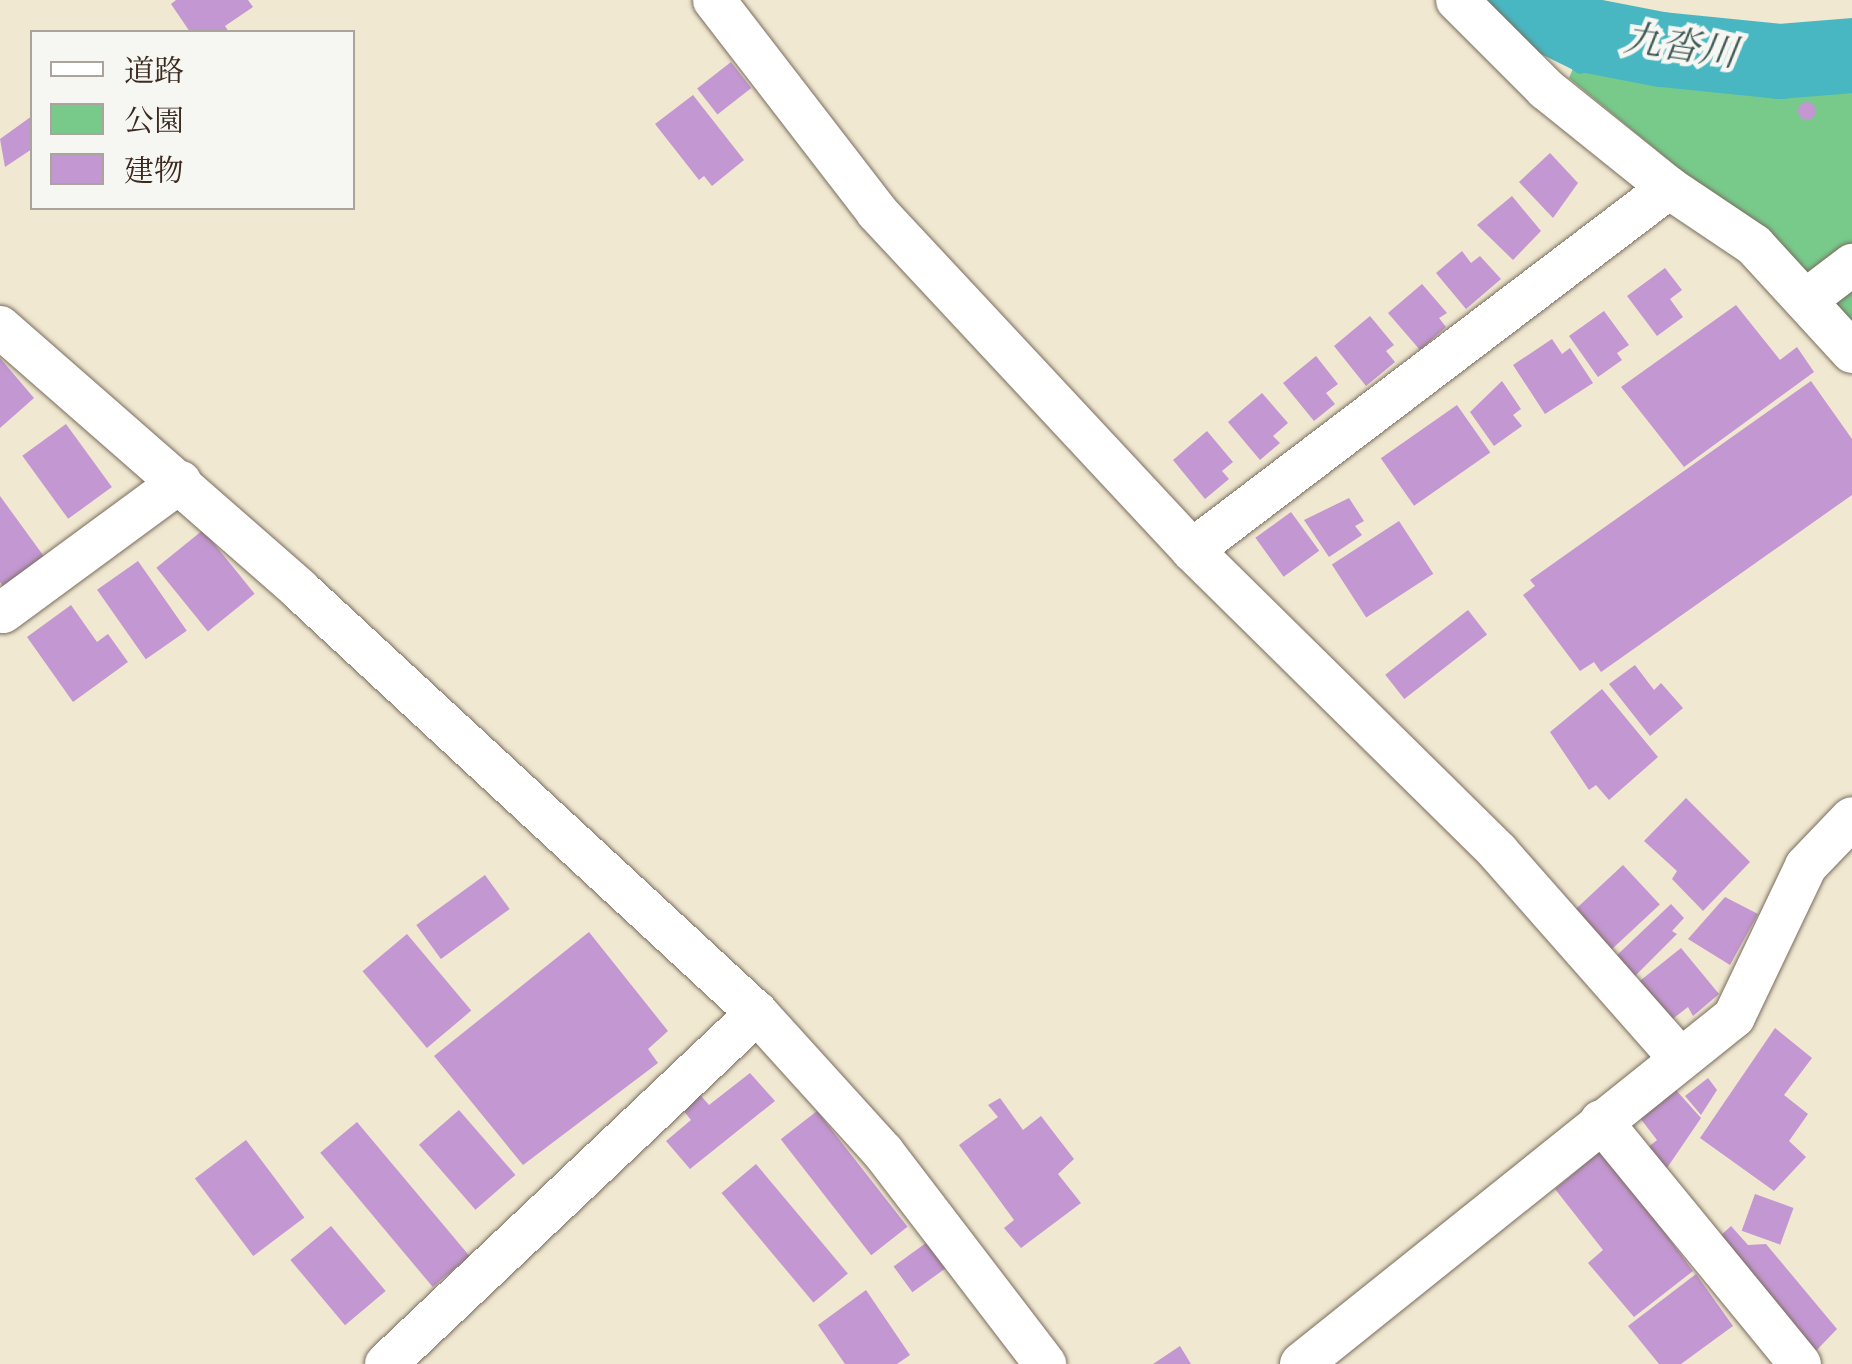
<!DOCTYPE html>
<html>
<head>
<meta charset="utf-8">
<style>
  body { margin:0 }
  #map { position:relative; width:1852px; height:1364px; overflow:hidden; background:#f0e8d1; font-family:"Old Standard TT","Noto Serif JP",serif }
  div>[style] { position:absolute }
  .green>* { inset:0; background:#78ca8b }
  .stream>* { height:12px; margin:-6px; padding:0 6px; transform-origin:6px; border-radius:6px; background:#49b7c2 }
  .river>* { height:75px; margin:-37.5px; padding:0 37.5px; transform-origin:37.5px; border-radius:37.5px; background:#49b7c2 }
  .building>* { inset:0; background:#c397d1; transform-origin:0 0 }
  .round { border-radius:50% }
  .roads { filter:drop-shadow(0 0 2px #7a6c5d) drop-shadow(0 0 2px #7a6c5d) }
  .minor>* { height:42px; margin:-21px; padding:0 21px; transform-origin:21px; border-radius:21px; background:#fff }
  span { translate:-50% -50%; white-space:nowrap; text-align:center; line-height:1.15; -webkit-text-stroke:9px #f6f6f2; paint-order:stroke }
  .water-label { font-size:38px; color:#405b57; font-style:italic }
  .legend { position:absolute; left:30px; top:30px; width:325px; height:180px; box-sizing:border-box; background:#f6f6f2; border:2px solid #aba49d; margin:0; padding:12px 18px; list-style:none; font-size:30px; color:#3b2a1e }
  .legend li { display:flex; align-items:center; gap:20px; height:50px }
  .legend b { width:50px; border:2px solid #aba49d }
</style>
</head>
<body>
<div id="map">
  <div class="green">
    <div style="clip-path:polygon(1582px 47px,1667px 76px,1809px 83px,1852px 75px,1852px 336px,1771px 244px,1569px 78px)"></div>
  </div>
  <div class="stream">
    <div style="left:1514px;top:0;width:39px;rotate:54deg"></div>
    <div style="left:1537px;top:32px;width:56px;rotate:39.9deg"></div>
  </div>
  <div class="river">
    <div style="left:1516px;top:0;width:80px;rotate:25.9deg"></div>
    <div style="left:1588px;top:35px;width:74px;rotate:10.9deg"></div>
    <div style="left:1661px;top:49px;width:119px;rotate:5.8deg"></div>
    <div style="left:1779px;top:61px;width:73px;rotate:-4.7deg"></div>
  </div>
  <div class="building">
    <div style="clip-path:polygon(176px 0,248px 0,253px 7px,225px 26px,229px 32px,190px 32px,171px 4px)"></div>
    <div style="left:731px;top:62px;width:33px;height:43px;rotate:52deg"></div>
    <div style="clip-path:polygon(693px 95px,744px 160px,712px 186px,704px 176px,699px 180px,655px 124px)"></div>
    <div class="round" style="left:1798px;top:102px;width:18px;height:18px"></div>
    <div style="clip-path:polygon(32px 116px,32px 149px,5px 167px,0 139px)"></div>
    <div style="clip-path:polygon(1550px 153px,1578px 183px,1553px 218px,1519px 182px)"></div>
    <div style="clip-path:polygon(1512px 196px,1541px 231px,1513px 260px,1477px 225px)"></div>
    <div style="clip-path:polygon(1462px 251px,1471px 263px,1480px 256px,1501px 279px,1466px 309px,1436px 273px)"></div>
    <div style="clip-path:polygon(1665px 268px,1682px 290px,1670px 299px,1683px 317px,1657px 336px,1627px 296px)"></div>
    <div style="clip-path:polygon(1422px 284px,1447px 313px,1439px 318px,1446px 327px,1420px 350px,1388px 313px)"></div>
    <div style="clip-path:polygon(1736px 305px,1780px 360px,1797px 347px,1814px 372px,1684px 467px,1621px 387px)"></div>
    <div style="clip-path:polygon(1604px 311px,1629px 345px,1617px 353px,1622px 360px,1598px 377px,1569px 336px)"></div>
    <div style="clip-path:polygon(1370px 316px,1394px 345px,1386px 351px,1395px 362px,1366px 386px,1334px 346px)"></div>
    <div style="clip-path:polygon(1552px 339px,1562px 354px,1570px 348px,1593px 383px,1545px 414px,1513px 365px)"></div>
    <div style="clip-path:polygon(1316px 356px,1338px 384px,1326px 393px,1335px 404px,1314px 421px,1283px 383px)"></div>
    <div style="clip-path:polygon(0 358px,34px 398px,0 428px)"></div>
    <div style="clip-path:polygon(1502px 381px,1521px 409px,1513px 415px,1522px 426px,1494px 446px,1470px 412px)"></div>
    <div style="clip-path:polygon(1811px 381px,1852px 439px,1852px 495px,1601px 672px,1594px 662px,1580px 671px,1523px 595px,1535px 586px,1530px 580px)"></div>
    <div style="clip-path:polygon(1262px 393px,1288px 423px,1273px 436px,1280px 443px,1260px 460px,1228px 422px)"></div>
    <div style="left:1457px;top:405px;width:58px;height:93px;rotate:55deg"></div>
    <div style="left:66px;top:424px;width:78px;height:54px;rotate:54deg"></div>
    <div style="clip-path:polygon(1207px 431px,1233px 462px,1222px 471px,1229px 479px,1205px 499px,1173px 460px)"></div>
    <div style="clip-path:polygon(0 496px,48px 562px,7px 592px,0 582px)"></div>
    <div style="clip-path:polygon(1349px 498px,1364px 521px,1355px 526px,1362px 535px,1329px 557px,1304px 520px)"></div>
    <div style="left:1291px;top:512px;width:48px;height:44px;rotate:54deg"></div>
    <div style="left:1399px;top:521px;width:63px;height:80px;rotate:57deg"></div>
    <div style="left:203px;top:530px;width:82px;height:60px;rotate:51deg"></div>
    <div style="left:138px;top:561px;width:85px;height:50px;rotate:55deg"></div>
    <div style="clip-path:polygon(71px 605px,97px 642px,108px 634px,128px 662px,73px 702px,27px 637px)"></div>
    <div style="left:1468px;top:610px;width:31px;height:105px;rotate:52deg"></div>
    <div style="clip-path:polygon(1635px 665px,1654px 690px,1661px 683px,1683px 708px,1650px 736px,1609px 684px)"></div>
    <div style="clip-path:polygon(1602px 689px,1658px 757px,1609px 800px,1596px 785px,1589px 790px,1550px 732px)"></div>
    <div style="clip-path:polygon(1686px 798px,1750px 862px,1703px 911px,1672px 879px,1677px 871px,1644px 841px)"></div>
    <div style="left:1623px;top:865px;width:54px;height:69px;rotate:47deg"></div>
    <div style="left:485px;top:875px;width:42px;height:85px;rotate:54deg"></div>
    <div style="clip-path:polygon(1725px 897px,1758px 914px,1730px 965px,1688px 939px)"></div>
    <div style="clip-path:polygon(1671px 904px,1684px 918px,1672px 931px,1677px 934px,1635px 976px,1615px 957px)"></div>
    <div style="clip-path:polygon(589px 932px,668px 1031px,648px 1049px,658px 1063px,523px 1165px,434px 1056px)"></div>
    <div style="left:407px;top:934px;width:100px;height:58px;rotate:50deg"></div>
    <div style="clip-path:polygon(1681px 948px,1719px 994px,1693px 1016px,1688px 1007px,1666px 1024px,1636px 984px)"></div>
    <div style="clip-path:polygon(1775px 1028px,1812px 1058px,1784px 1095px,1808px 1114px,1789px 1141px,1806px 1157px,1774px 1191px,1700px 1138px)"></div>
    <div style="clip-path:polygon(750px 1073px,775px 1101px,690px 1169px,666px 1141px,691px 1120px,678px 1104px,696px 1090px,709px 1105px)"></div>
    <div style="clip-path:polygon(1708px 1078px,1717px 1090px,1701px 1115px,1685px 1096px)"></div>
    <div style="clip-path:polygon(1675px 1089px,1701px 1118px,1667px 1168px,1647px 1148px,1657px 1140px,1640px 1118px)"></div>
    <div style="clip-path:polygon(1000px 1098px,1023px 1130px,1041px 1116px,1074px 1159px,1058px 1174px,1081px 1203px,1021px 1248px,1004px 1228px,1014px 1220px,959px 1145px,998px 1117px,988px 1105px)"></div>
    <div style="left:459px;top:1110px;width:86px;height:53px;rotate:49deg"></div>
    <div style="left:817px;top:1111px;width:147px;height:46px;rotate:52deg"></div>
    <div style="left:357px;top:1122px;width:175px;height:48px;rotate:50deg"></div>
    <div style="left:246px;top:1140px;width:97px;height:64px;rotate:53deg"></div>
    <div style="clip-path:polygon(1603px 1149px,1693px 1271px,1634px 1317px,1588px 1263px,1603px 1250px,1555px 1189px)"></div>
    <div style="left:756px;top:1164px;width:143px;height:45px;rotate:50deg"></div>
    <div style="left:1755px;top:1194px;width:41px;height:39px;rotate:20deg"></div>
    <div style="left:331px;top:1226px;width:85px;height:53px;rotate:50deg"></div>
    <div style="clip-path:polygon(1731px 1226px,1748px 1245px,1766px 1244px,1837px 1329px,1812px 1355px,1719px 1237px)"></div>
    <div style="left:930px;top:1240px;width:32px;height:45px;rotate:54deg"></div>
    <div style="clip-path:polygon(1696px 1274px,1733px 1326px,1681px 1364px,1659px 1364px,1628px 1326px)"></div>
    <div style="clip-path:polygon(866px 1290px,910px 1355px,897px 1364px,845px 1364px,818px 1325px)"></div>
    <div style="clip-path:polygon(1180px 1346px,1191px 1364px,1153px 1364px)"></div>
  </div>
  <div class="roads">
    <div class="minor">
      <div style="left:714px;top:0;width:267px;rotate:52.4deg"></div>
      <div style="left:877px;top:212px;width:462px;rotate:47deg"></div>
      <div style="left:1192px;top:550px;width:430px;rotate:44.6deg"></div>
      <div style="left:1498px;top:852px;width:272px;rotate:48.6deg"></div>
      <div style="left:1457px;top:0;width:126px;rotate:45deg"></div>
      <div style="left:1546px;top:89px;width:158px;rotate:38.8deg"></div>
      <div style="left:1669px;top:188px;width:102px;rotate:33.8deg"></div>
      <div style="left:1754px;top:245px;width:145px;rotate:47.5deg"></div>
      <div style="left:1806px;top:300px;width:58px;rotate:-37.3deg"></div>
      <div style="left:0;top:327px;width:399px;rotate:41.2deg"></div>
      <div style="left:300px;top:590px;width:623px;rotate:42.79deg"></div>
      <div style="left:757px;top:1013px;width:188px;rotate:47.8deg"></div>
      <div style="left:883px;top:1152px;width:267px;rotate:52.6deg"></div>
      <div style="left:1192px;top:550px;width:599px;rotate:-37.2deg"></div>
      <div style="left:3px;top:612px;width:220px;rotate:-36.3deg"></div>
      <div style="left:1601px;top:1121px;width:314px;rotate:50.7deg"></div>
      <div style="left:386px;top:1364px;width:511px;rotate:-43.41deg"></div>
      <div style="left:1301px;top:1364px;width:555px;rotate:-38.71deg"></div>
      <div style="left:1734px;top:1017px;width:167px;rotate:-64.5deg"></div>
      <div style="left:1806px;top:866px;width:66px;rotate:-46.2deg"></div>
    </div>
  </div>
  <div class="water-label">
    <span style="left:1680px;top:49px;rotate:8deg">九沓川</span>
  </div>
  <ul class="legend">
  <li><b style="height:12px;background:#fff"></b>道路</li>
  <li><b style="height:28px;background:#78ca8b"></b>公園</li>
  <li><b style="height:28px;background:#c397d1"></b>建物</li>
  </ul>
</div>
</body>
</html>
